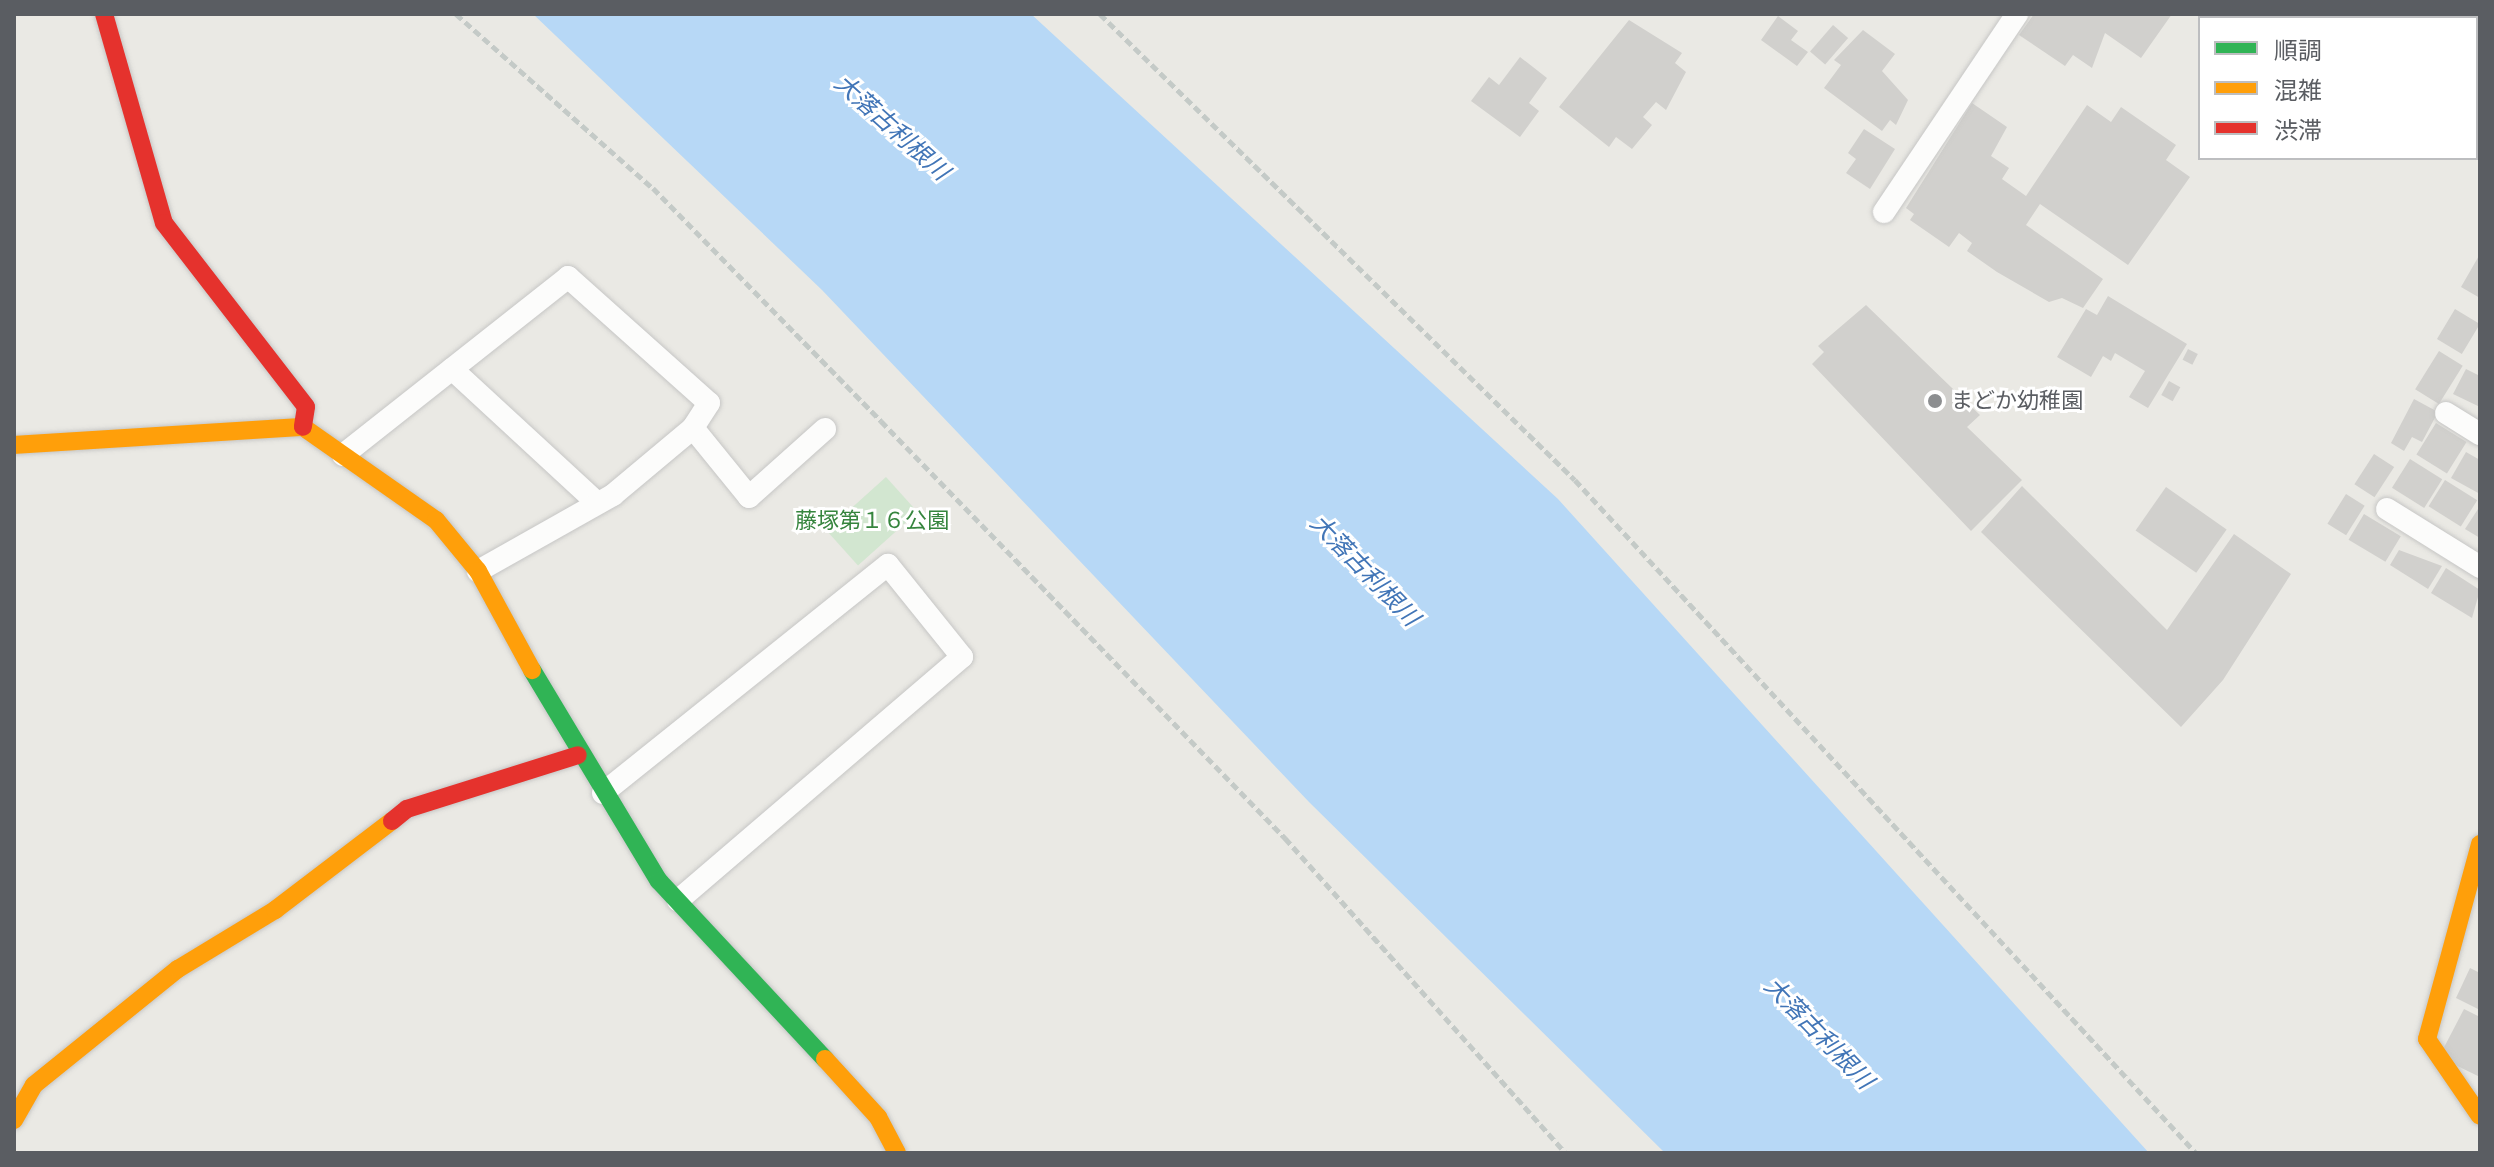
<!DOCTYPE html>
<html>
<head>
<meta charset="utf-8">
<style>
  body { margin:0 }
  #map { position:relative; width:2494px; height:1167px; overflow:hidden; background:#eae9e4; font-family:"Archivo Narrow","Noto Sans JP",sans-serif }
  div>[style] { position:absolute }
  .green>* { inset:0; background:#d2e6d0; transform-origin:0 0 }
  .water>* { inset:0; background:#b7d8f6 }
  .building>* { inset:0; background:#d1d0cd; transform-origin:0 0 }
  .path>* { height:5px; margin-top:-2.5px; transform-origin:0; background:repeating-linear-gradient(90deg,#c4cac7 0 8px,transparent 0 12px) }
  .roads { filter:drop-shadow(0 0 2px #c6c6c5) drop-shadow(0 0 2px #c6c6c5) }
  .lane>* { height:22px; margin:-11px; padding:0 11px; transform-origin:11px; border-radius:11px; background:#fcfcfb }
  .fast>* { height:18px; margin:-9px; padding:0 9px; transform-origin:9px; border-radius:9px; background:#30b455 }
  .slow>* { height:18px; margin:-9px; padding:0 9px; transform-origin:9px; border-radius:9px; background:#ff9f0a }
  .jam>* { height:18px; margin:-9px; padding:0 9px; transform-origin:9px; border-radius:9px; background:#e5322d }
  .dots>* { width:22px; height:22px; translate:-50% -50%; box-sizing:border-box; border:4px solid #fff; border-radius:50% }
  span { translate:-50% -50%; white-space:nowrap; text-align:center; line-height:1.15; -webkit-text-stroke:6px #fff; paint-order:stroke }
  .poi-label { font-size:22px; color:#5a5d62 }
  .left { translate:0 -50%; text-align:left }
  .park-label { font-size:22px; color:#36853e }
  .water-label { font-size:24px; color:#4175b7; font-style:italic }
  .frame { position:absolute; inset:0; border:16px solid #5a5d62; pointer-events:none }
  .legend { position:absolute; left:2198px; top:16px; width:280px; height:144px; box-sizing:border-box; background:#fff; border:2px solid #bdbec0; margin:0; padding:10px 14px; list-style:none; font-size:24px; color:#5a5d62 }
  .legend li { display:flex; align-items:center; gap:16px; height:40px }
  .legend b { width:40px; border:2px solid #bdbec0 }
</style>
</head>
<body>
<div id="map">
  <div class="green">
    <div style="left:886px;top:477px;width:47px;height:80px;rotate:48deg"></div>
  </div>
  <div class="water">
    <div style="clip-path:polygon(533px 14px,1031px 14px,1558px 499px,2149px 1153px,1665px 1153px,1309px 802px,822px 290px)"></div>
  </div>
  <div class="building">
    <div style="clip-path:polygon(2034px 14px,2172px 14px,2141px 58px,2105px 33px,2092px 68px,2073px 55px,2065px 66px,2019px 35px)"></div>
    <div style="clip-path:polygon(1778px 16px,1798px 31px,1791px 40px,1808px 52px,1797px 66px,1761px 40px)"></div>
    <div style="clip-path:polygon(1629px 20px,1682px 53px,1675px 63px,1686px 72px,1666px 110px,1656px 102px,1643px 117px,1652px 125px,1632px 149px,1616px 137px,1609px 147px,1559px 107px)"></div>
    <div style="left:1833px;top:25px;width:20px;height:35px;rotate:41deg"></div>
    <div style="clip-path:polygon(1863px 30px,1895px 54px,1882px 71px,1908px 100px,1896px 125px,1890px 120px,1882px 131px,1824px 88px,1841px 65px,1834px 60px)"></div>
    <div style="clip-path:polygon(1520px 57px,1547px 78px,1529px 103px,1539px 111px,1520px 137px,1471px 101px,1489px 77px,1499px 85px)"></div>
    <div style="clip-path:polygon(1972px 103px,2007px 127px,1991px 156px,2009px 168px,2002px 179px,2026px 196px,2087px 105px,2111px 122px,2121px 107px,2176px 145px,2166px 160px,2190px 177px,2128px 265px,2040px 204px,2026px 225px,2103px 279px,2083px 308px,2062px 298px,2049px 302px,1997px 272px,1967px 251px,1972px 243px,1959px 233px,1949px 247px,1910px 220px,1914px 214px,1906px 208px)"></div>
    <div style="clip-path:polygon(1864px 129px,1895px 149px,1870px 189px,1846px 173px,1856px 159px,1848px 153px)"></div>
    <div style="clip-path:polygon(2480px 254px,2480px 298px,2461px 287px)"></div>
    <div style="clip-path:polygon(2108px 296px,2187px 344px,2148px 408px,2129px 397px,2145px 371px,2115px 353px,2111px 361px,2103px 356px,2091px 377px,2057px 357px,2086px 309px,2097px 315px)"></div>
    <div style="clip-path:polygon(1866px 305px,1980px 415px,1967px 427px,2022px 480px,1971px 531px,1812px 364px,1824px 352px,1818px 346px)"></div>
    <div style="left:2455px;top:309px;width:29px;height:35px;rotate:31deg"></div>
    <div style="left:2188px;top:349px;width:11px;height:12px;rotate:27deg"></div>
    <div style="left:2439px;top:351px;width:28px;height:45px;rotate:32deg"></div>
    <div style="clip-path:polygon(2466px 369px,2480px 376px,2480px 407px,2453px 394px)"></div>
    <div style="left:2169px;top:381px;width:13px;height:16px;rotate:29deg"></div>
    <div style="clip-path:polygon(2414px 399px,2438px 412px,2422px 442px,2412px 437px,2404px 451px,2391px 443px)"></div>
    <div style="left:2436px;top:423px;width:36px;height:37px;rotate:32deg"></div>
    <div style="clip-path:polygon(2466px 452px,2480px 460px,2480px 494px,2451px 478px)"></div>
    <div style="left:2374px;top:454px;width:24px;height:36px;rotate:33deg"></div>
    <div style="left:2410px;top:459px;width:38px;height:34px;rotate:32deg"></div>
    <div style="left:2445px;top:480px;width:38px;height:31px;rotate:32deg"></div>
    <div style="clip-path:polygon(2022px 486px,2167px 630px,2234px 534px,2291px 574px,2223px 680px,2181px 727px,1981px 532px)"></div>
    <div style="left:2166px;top:487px;width:74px;height:53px;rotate:35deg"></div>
    <div style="left:2346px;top:494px;width:22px;height:35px;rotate:32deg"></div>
    <div style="clip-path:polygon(2480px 506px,2480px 538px,2465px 529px)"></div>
    <div style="left:2364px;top:514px;width:43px;height:30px;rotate:31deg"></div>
    <div style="clip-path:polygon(2399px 550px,2442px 566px,2428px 589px,2390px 565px)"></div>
    <div style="clip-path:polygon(2446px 568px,2480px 590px,2472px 618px,2431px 593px)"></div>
    <div style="clip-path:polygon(2470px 968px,2480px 973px,2480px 1010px,2456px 998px)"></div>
    <div style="clip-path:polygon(2464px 1009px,2480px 1017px,2480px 1077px,2439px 1057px)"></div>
  </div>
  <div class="path">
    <div style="left:456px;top:14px;width:263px;rotate:41.5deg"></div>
    <div style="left:653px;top:188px;width:326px;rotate:45.6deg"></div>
    <div style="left:881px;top:421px;width:581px;rotate:45.91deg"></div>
    <div style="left:1285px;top:838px;width:422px;rotate:48.3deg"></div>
    <div style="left:1100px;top:14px;width:665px;rotate:44.45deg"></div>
    <div style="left:1575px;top:480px;width:916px;rotate:47.3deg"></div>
  </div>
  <div class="roads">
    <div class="lane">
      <div style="left:1884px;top:212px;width:239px;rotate:-56.1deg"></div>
      <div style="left:452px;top:369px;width:196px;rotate:42.7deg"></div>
      <div style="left:2446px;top:413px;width:40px;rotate:32deg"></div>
      <div style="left:693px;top:428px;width:89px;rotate:50.9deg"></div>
      <div style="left:749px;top:497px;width:102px;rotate:-41.8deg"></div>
      <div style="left:343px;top:455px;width:287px;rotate:-38.3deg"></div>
      <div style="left:568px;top:277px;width:189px;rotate:41.8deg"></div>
      <div style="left:709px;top:403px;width:30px;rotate:123deg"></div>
      <div style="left:693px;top:428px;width:104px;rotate:140.1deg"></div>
      <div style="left:613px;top:495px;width:155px;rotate:150.6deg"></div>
      <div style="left:2387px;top:509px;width:110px;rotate:31.9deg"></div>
      <div style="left:603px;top:793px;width:365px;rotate:-38.7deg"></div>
      <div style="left:888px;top:565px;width:118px;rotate:51.2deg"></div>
      <div style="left:962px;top:657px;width:374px;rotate:139.4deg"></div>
    </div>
    <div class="fast">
      <div style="left:532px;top:670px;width:246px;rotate:59deg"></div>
      <div style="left:659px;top:881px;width:243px;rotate:47deg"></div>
    </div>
    <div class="slow">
      <div style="left:14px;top:445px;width:290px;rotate:-3.6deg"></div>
      <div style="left:303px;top:427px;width:162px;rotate:35deg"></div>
      <div style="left:436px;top:520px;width:66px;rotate:50.5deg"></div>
      <div style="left:478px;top:571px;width:113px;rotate:61.4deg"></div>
      <div style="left:2480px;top:844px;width:202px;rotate:105.2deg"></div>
      <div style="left:2427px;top:1039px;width:93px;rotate:55.5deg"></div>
      <div style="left:825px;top:1059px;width:79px;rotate:47.6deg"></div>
      <div style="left:878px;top:1117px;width:41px;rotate:62.2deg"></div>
      <div style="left:14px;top:1120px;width:40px;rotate:-60.3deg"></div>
      <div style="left:34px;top:1085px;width:185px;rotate:-38.9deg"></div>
      <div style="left:178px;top:969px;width:114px;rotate:-31.3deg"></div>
      <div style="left:275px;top:910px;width:147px;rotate:-37.3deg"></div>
    </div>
    <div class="jam">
      <div style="left:104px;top:14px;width:217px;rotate:74deg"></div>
      <div style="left:164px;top:223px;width:232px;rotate:52.3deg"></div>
      <div style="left:306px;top:407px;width:20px;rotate:99deg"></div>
      <div style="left:392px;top:821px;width:19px;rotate:-39deg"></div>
      <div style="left:407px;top:809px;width:179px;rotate:-17.5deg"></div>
    </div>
  </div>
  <div class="dots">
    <div style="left:1935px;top:401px;background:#8c8e90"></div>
  </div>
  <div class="poi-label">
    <span class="left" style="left:1951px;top:401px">まどか幼稚園</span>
  </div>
  <div class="park-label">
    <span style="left:872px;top:521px">藤塚第１６公園</span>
  </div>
  <div class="water-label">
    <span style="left:892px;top:127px;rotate:42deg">大落古利根川</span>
    <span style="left:1365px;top:570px;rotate:46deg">大落古利根川</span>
    <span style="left:1819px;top:1033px;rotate:46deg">大落古利根川</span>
  </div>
  <div class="frame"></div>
  <ul class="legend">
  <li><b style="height:10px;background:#30b455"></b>順調</li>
  <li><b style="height:10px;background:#ff9f0a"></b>混雑</li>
  <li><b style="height:10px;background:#e5322d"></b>渋滞</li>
  </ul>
</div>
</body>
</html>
